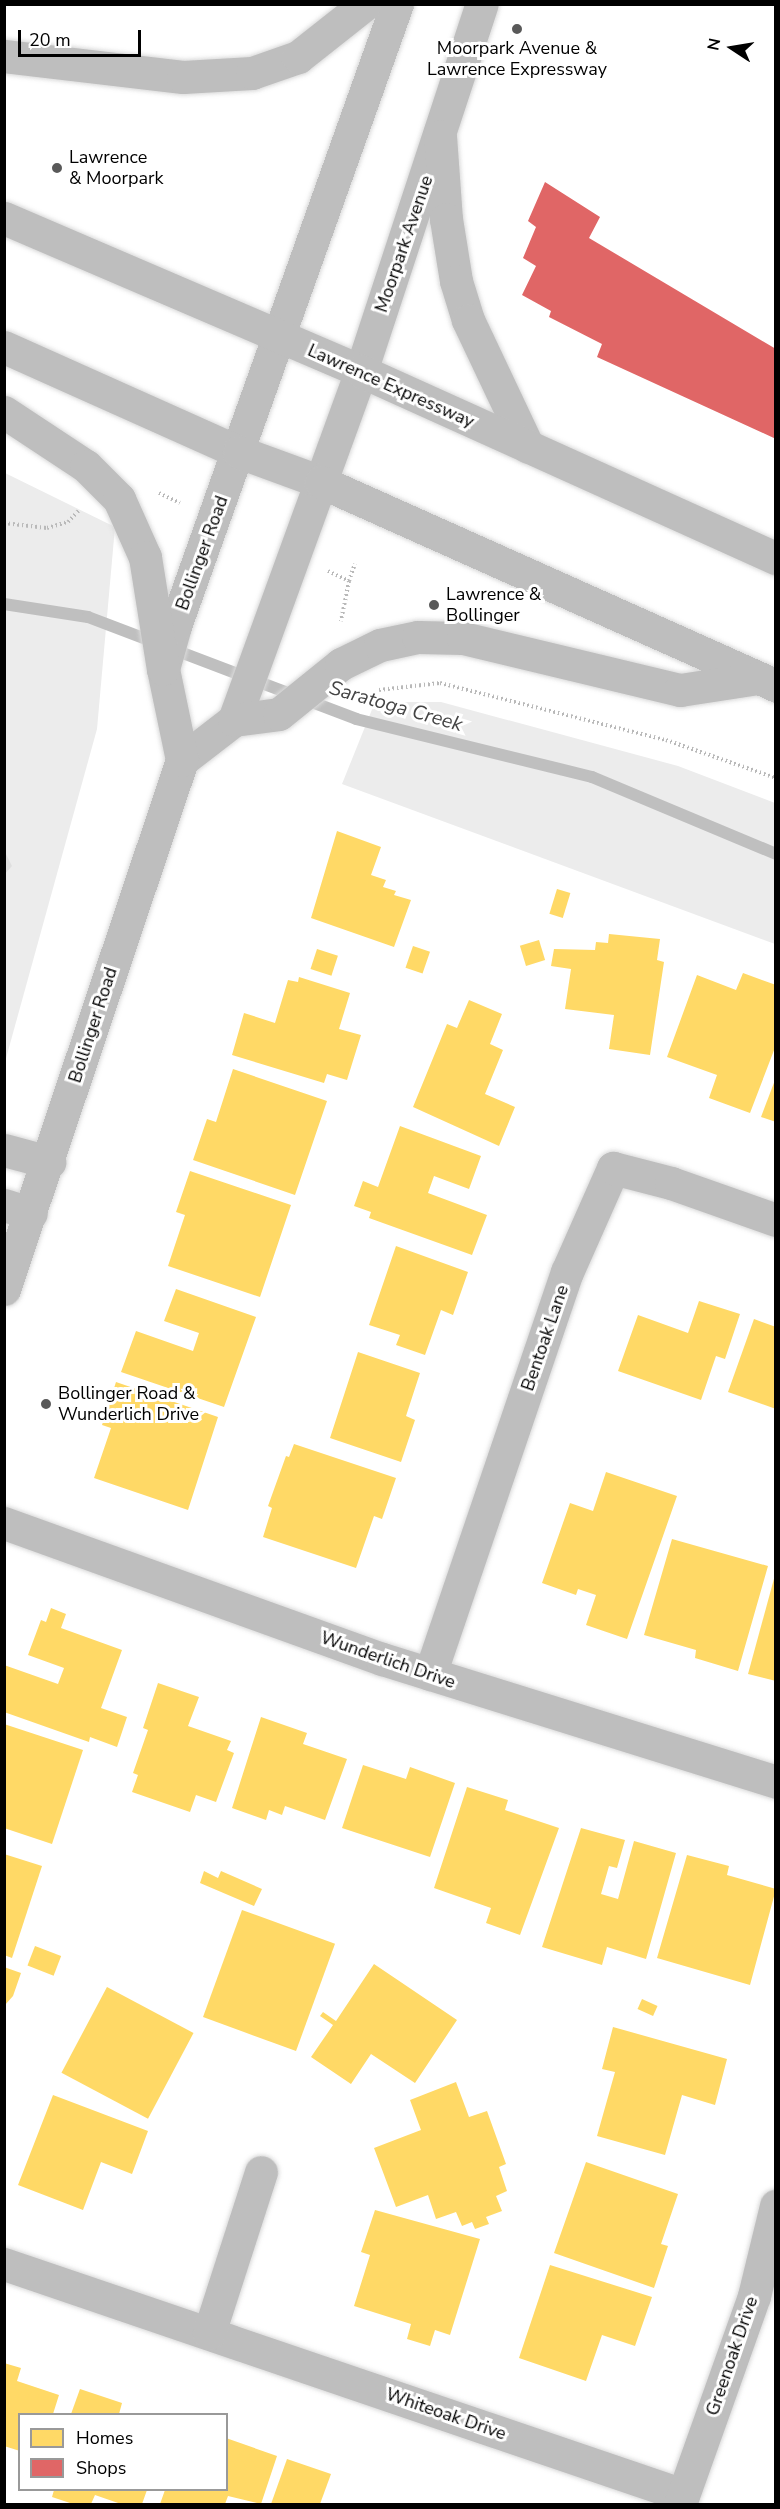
<!DOCTYPE html>
<html>
<head>
<meta charset="utf-8">
<style>
  body { margin:0 }
  #map { position:relative; width:780px; height:2509px; overflow:hidden; background:#fff; font-family:"Nunito Sans",sans-serif }
  div>[style] { position:absolute }
  .green>* { inset:0; background:#ececec }
  .homes>* { inset:0; background:#ffd966; transform-origin:0 0 }
  .shops>* { inset:0; background:#e06666 }
  .stream>* { height:12px; margin:-6px; padding:0 6px; transform-origin:6px; border-radius:6px; background:#bfbfbf }
  .building>* { inset:0; background:#dfdfdf }
  .path>* { height:4px; margin-top:-2px; transform-origin:0; background:repeating-linear-gradient(90deg,#b9b9b9 0 1.5px,transparent 0 4.5px) }
  .roads { filter:drop-shadow(0 0 2px #dbdbdb) drop-shadow(0 0 2px #dbdbdb) }
  .minor>* { height:33px; margin:-16.5px; padding:0 16.5px; transform-origin:16.5px; border-radius:16.5px; background:#bebebe }
  .major>* { height:33px; margin:-16.5px; padding:0 16.5px; transform-origin:16.5px; border-radius:16.5px; background:#bebebe }
  .highway>* { height:33px; margin:-16.5px; padding:0 16.5px; transform-origin:16.5px; border-radius:16.5px; background:#bebebe }
  .dots>* { width:16px; height:16px; translate:-50% -50%; box-sizing:border-box; border:3px solid #fff; border-radius:50% }
  span { translate:-50% -50%; white-space:nowrap; text-align:center; line-height:1.15; -webkit-text-stroke:6px #fff; paint-order:stroke }
  .poi-label { font-size:18px; color:#000 }
  .left { translate:0 -50%; text-align:left }
  .street-label { font-size:18px; color:#000 }
  .water-label { font-size:20px; color:#444; font-style:italic }
  .frame { position:absolute; inset:0; border:6px solid #000; pointer-events:none }
  .legend { position:absolute; left:18px; top:2413px; width:210px; height:78px; box-sizing:border-box; background:#fff; border:2px solid #999; margin:0; padding:8px 10px; list-style:none; font-size:18px; color:#000 }
  .legend li { display:flex; align-items:center; gap:12px; height:30px }
  .legend b { width:30px; border:2px solid #999 }
  .north { position:absolute; left:702px; top:18px; width:60px; height:60px; -webkit-text-stroke:4px #fff; paint-order:stroke; rotate:282deg; font-size:16px; font-weight:700; line-height:24px; text-align:center; color:#000 }
  .north::after { content:''; display:block; margin:auto; width:21px; height:27px; background:#000; clip-path:polygon(50% 0,100% 100%,50% 72%,0 100%) }
  .scale { position:absolute; left:18px; top:30px; width:123px; height:27px; box-sizing:border-box; border:3px solid #000; border-top:0; padding-left:8px; font-size:18px; line-height:21px; white-space:nowrap; color:#000; -webkit-text-stroke:4px #fff; paint-order:stroke }
</style>
</head>
<body>
<div id="map">
  <div class="green">
    <div style="clip-path:polygon(5px 473px,115px 527px,97px 729px,5px 1062px)"></div>
    <div style="clip-path:polygon(375px 702px,441px 702px,678px 766px,775px 803px,775px 944px,342px 784px)"></div>
  </div>
  <div class="homes">
    <div style="clip-path:polygon(337px 831px,381px 847px,371px 875px,386px 880px,383px 887px,396px 891px,394px 895px,411px 900px,394px 947px,311px 918px)"></div>
    <div style="left:557px;top:889px;width:14px;height:26px;rotate:17deg"></div>
    <div style="clip-path:polygon(609px 934px,660px 939px,657px 960px,664px 962px,650px 1055px,609px 1049px,614px 1015px,565px 1009px,571px 969px,551px 966px,554px 949px,595px 950px,596px 942px,608px 943px)"></div>
    <div style="left:539px;top:940px;width:21px;height:20px;rotate:73deg"></div>
    <div style="left:413px;top:946px;width:18px;height:23px;rotate:19deg"></div>
    <div style="left:317px;top:949px;width:22px;height:21px;rotate:18deg"></div>
    <div style="clip-path:polygon(743px 973px,776px 985px,776px 1045px,750px 1113px,709px 1098px,717px 1075px,667px 1057px,697px 975px,736px 990px)"></div>
    <div style="clip-path:polygon(299px 977px,350px 993px,339px 1029px,361px 1035px,347px 1080px,327px 1074px,324px 1083px,232px 1055px,244px 1013px,275px 1023px,288px 980px,298px 982px)"></div>
    <div style="clip-path:polygon(469px 1000px,502px 1014px,490px 1044px,503px 1050px,485px 1094px,515px 1107px,499px 1146px,413px 1107px,447px 1024px,457px 1028px)"></div>
    <div style="clip-path:polygon(233px 1069px,327px 1101px,295px 1195px,193px 1160px,207px 1119px,216px 1122px)"></div>
    <div style="clip-path:polygon(775px 1080px,776px 1080px,776px 1122px,761px 1117px)"></div>
    <div style="clip-path:polygon(400px 1126px,481px 1156px,469px 1189px,434px 1176px,428px 1193px,487px 1215px,472px 1255px,369px 1218px,371px 1212px,354px 1206px,363px 1181px,378px 1187px)"></div>
    <div style="clip-path:polygon(190px 1171px,291px 1205px,260px 1297px,168px 1266px,185px 1215px,176px 1212px)"></div>
    <div style="clip-path:polygon(396px 1246px,468px 1272px,453px 1315px,441px 1310px,425px 1355px,396px 1345px,400px 1335px,369px 1325px)"></div>
    <div style="clip-path:polygon(176px 1289px,256px 1317px,224px 1407px,121px 1372px,136px 1331px,193px 1351px,199px 1333px,164px 1321px)"></div>
    <div style="clip-path:polygon(699px 1301px,740px 1314px,725px 1359px,716px 1356px,701px 1400px,618px 1371px,638px 1315px,688px 1333px)"></div>
    <div style="clip-path:polygon(754px 1319px,776px 1327px,776px 1409px,728px 1392px)"></div>
    <div style="clip-path:polygon(358px 1352px,420px 1373px,406px 1416px,415px 1420px,401px 1462px,330px 1438px)"></div>
    <div style="clip-path:polygon(116px 1382px,218px 1417px,188px 1510px,94px 1478px,111px 1428px,102px 1425px)"></div>
    <div style="clip-path:polygon(294px 1444px,396px 1478px,382px 1519px,374px 1516px,356px 1568px,263px 1537px,272px 1508px,268px 1506px,286px 1456px,289px 1457px)"></div>
    <div style="clip-path:polygon(606px 1472px,677px 1496px,627px 1639px,586px 1625px,596px 1595px,578px 1589px,576px 1595px,542px 1583px,570px 1503px,593px 1511px)"></div>
    <div style="clip-path:polygon(672px 1539px,768px 1566px,738px 1671px,695px 1658px,696px 1650px,644px 1635px)"></div>
    <div style="clip-path:polygon(775px 1575px,776px 1575px,776px 1681px,748px 1674px)"></div>
    <div style="clip-path:polygon(51px 1608px,66px 1614px,61px 1628px,122px 1650px,101px 1708px,127px 1717px,117px 1747px,90px 1737px,89px 1742px,4px 1712px,4px 1665px,58px 1684px,64px 1668px,28px 1655px,41px 1620px,46px 1622px)"></div>
    <div style="clip-path:polygon(158px 1683px,199px 1697px,188px 1726px,231px 1741px,227px 1750px,234px 1753px,216px 1802px,196px 1795px,190px 1812px,132px 1792px,138px 1775px,133px 1773px,148px 1730px,143px 1728px)"></div>
    <div style="clip-path:polygon(261px 1717px,307px 1733px,303px 1744px,347px 1759px,325px 1820px,285px 1806px,282px 1815px,269px 1810px,266px 1820px,232px 1808px)"></div>
    <div style="clip-path:polygon(4px 1724px,83px 1750px,52px 1844px,4px 1828px)"></div>
    <div style="clip-path:polygon(363px 1765px,406px 1779px,410px 1767px,455px 1783px,430px 1857px,342px 1828px)"></div>
    <div style="clip-path:polygon(467px 1787px,508px 1800px,505px 1810px,559px 1828px,520px 1935px,486px 1923px,491px 1908px,434px 1888px)"></div>
    <div style="clip-path:polygon(581px 1828px,625px 1840px,617px 1868px,609px 1866px,601px 1894px,618px 1899px,634px 1841px,676px 1853px,646px 1959px,607px 1947px,602px 1965px,542px 1947px)"></div>
    <div style="clip-path:polygon(4px 1854px,42px 1866px,12px 1958px,4px 1955px)"></div>
    <div style="clip-path:polygon(687px 1855px,729px 1866px,727px 1875px,776px 1889px,750px 1985px,657px 1958px)"></div>
    <div style="clip-path:polygon(204px 1871px,218px 1878px,221px 1871px,262px 1889px,254px 1906px,200px 1883px)"></div>
    <div style="left:242px;top:1910px;width:99px;height:114px;rotate:20deg"></div>
    <div style="left:35px;top:1946px;width:28px;height:21px;rotate:21deg"></div>
    <div style="clip-path:polygon(374px 1964px,457px 2020px,415px 2083px,371px 2054px,351px 2084px,311px 2057px,333px 2025px,320px 2016px,323px 2012px,336px 2021px)"></div>
    <div style="clip-path:polygon(4px 1967px,21px 1973px,13px 1996px,5px 2005px)"></div>
    <div style="left:107px;top:1987px;width:98px;height:97px;rotate:28deg"></div>
    <div style="left:642px;top:1999px;width:17px;height:11px;rotate:24deg"></div>
    <div style="clip-path:polygon(613px 2027px,727px 2059px,715px 2105px,682px 2095px,665px 2155px,597px 2136px,615px 2072px,602px 2069px)"></div>
    <div style="clip-path:polygon(456px 2082px,469px 2117px,487px 2111px,506px 2164px,499px 2167px,507px 2191px,496px 2196px,502px 2211px,486px 2217px,489px 2224px,475px 2229px,472px 2222px,462px 2226px,456px 2212px,436px 2219px,428px 2195px,396px 2207px,374px 2148px,421px 2130px,410px 2100px)"></div>
    <div style="clip-path:polygon(53px 2095px,148px 2131px,132px 2174px,101px 2162px,83px 2210px,18px 2185px)"></div>
    <div style="clip-path:polygon(586px 2162px,678px 2194px,661px 2244px,668px 2246px,654px 2288px,554px 2253px)"></div>
    <div style="clip-path:polygon(375px 2210px,480px 2239px,450px 2335px,435px 2330px,430px 2346px,407px 2339px,411px 2324px,354px 2306px,370px 2255px,361px 2252px)"></div>
    <div style="clip-path:polygon(550px 2265px,652px 2297px,635px 2346px,602px 2335px,586px 2381px,519px 2358px)"></div>
    <div style="clip-path:polygon(4px 2363px,21px 2368px,17px 2381px,59px 2395px,53px 2414px,20px 2414px,20px 2451px,4px 2446px)"></div>
    <div style="clip-path:polygon(80px 2389px,122px 2403px,119px 2414px,71px 2414px)"></div>
    <div style="clip-path:polygon(226px 2438px,277px 2456px,261px 2504px,228px 2496px,225px 2504px,160px 2504px,165px 2490px,226px 2490px)"></div>
    <div style="clip-path:polygon(287px 2459px,331px 2474px,320px 2504px,271px 2504px)"></div>
    <div style="clip-path:polygon(54px 2490px,147px 2490px,142px 2504px,121px 2504px,95px 2495px,91px 2504px,73px 2504px,52px 2497px)"></div>
  </div>
  <div class="shops">
    <div style="clip-path:polygon(545px 182px,600px 217px,589px 238px,776px 349px,776px 439px,597px 357px,602px 344px,549px 317px,551px 311px,522px 295px,536px 266px,523px 258px,536px 227px,528px 221px)"></div>
  </div>
  <div class="stream">
    <div style="left:4px;top:604px;width:85px;rotate:8.8deg"></div>
    <div style="left:88px;top:617px;width:287px;rotate:20.8deg"></div>
    <div style="left:356px;top:719px;width:243px;rotate:13.8deg"></div>
    <div style="left:592px;top:777px;width:199px;rotate:22.7deg"></div>
  </div>
  <div class="building">
    <div style="clip-path:polygon(4px 850px,12px 866px,4px 875px)"></div>
  </div>
  <div class="path">
    <div style="left:159px;top:493px;width:23px;rotate:25deg"></div>
    <div style="left:4px;top:523px;width:43px;rotate:6.6deg"></div>
    <div style="left:47px;top:528px;width:22px;rotate:-16deg"></div>
    <div style="left:68px;top:522px;width:16px;rotate:-47deg"></div>
    <div style="left:328px;top:571px;width:23px;rotate:25deg"></div>
    <div style="left:349px;top:581px;width:41px;rotate:101.3deg"></div>
    <div style="left:349px;top:581px;width:18px;rotate:-71deg"></div>
    <div style="left:379px;top:690px;width:61px;rotate:-6.5deg"></div>
    <div style="left:440px;top:683px;width:233px;rotate:14.2deg"></div>
    <div style="left:666px;top:740px;width:116px;rotate:19.1deg"></div>
  </div>
  <div class="roads">
    <div class="minor">
      <div style="left:4px;top:1150px;width:47px;rotate:14.9deg"></div>
      <div style="left:4px;top:1205px;width:28px;rotate:17deg"></div>
      <div style="left:4px;top:1523px;width:402px;rotate:19.8deg"></div>
      <div style="left:382px;top:1659px;width:413px;rotate:17.3deg"></div>
      <div style="left:430px;top:1674px;width:425px;rotate:-71.2deg"></div>
      <div style="left:567px;top:1272px;width:114px;rotate:-66.1deg"></div>
      <div style="left:613px;top:1168px;width:60px;rotate:14.5deg"></div>
      <div style="left:671px;top:1183px;width:111px;rotate:19.4deg"></div>
      <div style="left:4px;top:2264px;width:717px;rotate:18.79deg"></div>
      <div style="left:209px;top:2333px;width:169px;rotate:-72.1deg"></div>
      <div style="left:680px;top:2504px;width:221px;rotate:-70.4deg"></div>
      <div style="left:754px;top:2296px;width:93px;rotate:-76.3deg"></div>
    </div>
    <div class="major">
      <div style="left:182px;top:760px;width:66px;rotate:-37.6deg"></div>
      <div style="left:234px;top:720px;width:371px;rotate:-70deg"></div>
      <div style="left:361px;top:371px;width:386px;rotate:-71.8deg"></div>
      <div style="left:4px;top:1289px;width:558px;rotate:-71.4deg"></div>
      <div style="left:182px;top:760px;width:93px;rotate:-101.8deg"></div>
      <div style="left:163px;top:669px;width:45px;rotate:-74.4deg"></div>
      <div style="left:175px;top:626px;width:660px;rotate:-70.36deg"></div>
    </div>
    <div class="highway">
      <div style="left:4px;top:56px;width:180px;rotate:6.7deg"></div>
      <div style="left:183px;top:77px;width:69px;rotate:-3.3deg"></div>
      <div style="left:252px;top:73px;width:49px;rotate:-19.2deg"></div>
      <div style="left:298px;top:57px;width:85px;rotate:-38.3deg"></div>
      <div style="left:440px;top:136px;width:83px;rotate:85.9deg"></div>
      <div style="left:446px;top:219px;width:63px;rotate:80.8deg"></div>
      <div style="left:456px;top:281px;width:41px;rotate:72.9deg"></div>
      <div style="left:468px;top:320px;width:140px;rotate:64.7deg"></div>
      <div style="left:4px;top:218px;width:388px;rotate:23.2deg"></div>
      <div style="left:361px;top:371px;width:455px;rotate:24.3deg"></div>
      <div style="left:4px;top:347px;width:257px;rotate:24.1deg"></div>
      <div style="left:239px;top:452px;width:87px;rotate:20.1deg"></div>
      <div style="left:321px;top:482px;width:499px;rotate:24.1deg"></div>
      <div style="left:4px;top:412px;width:98px;rotate:33.4deg"></div>
      <div style="left:86px;top:466px;width:47px;rotate:45deg"></div>
      <div style="left:119px;top:499px;width:64px;rotate:65.9deg"></div>
      <div style="left:145px;top:557px;width:113px;rotate:80.9deg"></div>
      <div style="left:234px;top:720px;width:45px;rotate:-7.6deg"></div>
      <div style="left:279px;top:714px;width:80px;rotate:-38.9deg"></div>
      <div style="left:341px;top:664px;width:43px;rotate:-26deg"></div>
      <div style="left:380px;top:645px;width:39px;rotate:-12deg"></div>
      <div style="left:418px;top:637px;width:45px;rotate:1.3deg"></div>
      <div style="left:463px;top:638px;width:223px;rotate:13.5deg"></div>
      <div style="left:680px;top:690px;width:79px;rotate:-8.7deg"></div>
    </div>
  </div>
  <div class="dots">
    <div style="left:517px;top:29px;background:#595959"></div>
    <div style="left:57px;top:168px;background:#595959"></div>
    <div style="left:434px;top:605px;background:#595959"></div>
    <div style="left:46px;top:1404px;background:#595959"></div>
  </div>
  <div class="poi-label">
    <span style="left:517px;top:59px">Moorpark Avenue &amp;<br>Lawrence Expressway</span>
    <span class="left" style="left:69px;top:168px">Lawrence<br>&amp; Moorpark</span>
    <span class="left" style="left:446px;top:605px">Lawrence &amp;<br>Bollinger</span>
    <span class="left" style="left:58px;top:1404px">Bollinger Road &amp;<br>Wunderlich Drive</span>
  </div>
  <div class="street-label">
    <span style="left:404px;top:244px;rotate:-71deg">Moorpark Avenue</span>
    <span style="left:391px;top:386px;rotate:24deg">Lawrence Expressway</span>
    <span style="left:202px;top:553px;rotate:-70deg">Bollinger Road</span>
    <span style="left:93px;top:1025px;rotate:-72deg">Bollinger Road</span>
    <span style="left:545px;top:1338px;rotate:-71deg">Bentoak Lane</span>
    <span style="left:388px;top:1660px;rotate:19deg">Wunderlich Drive</span>
    <span style="left:732px;top:2356px;rotate:-71deg">Greenoak Drive</span>
    <span style="left:446px;top:2414px;rotate:19deg">Whiteoak Drive</span>
  </div>
  <div class="water-label">
    <span style="left:396px;top:706px;rotate:16deg">Saratoga Creek</span>
  </div>
  <div class="frame"></div>
  <ul class="legend">
  <li><b style="height:16px;background:#ffd966"></b>Homes</li>
  <li><b style="height:16px;background:#e06666"></b>Shops</li>
  </ul>
  <div class="north">N</div>
  <div class="scale">20 m</div>
</div>
</body>
</html>
